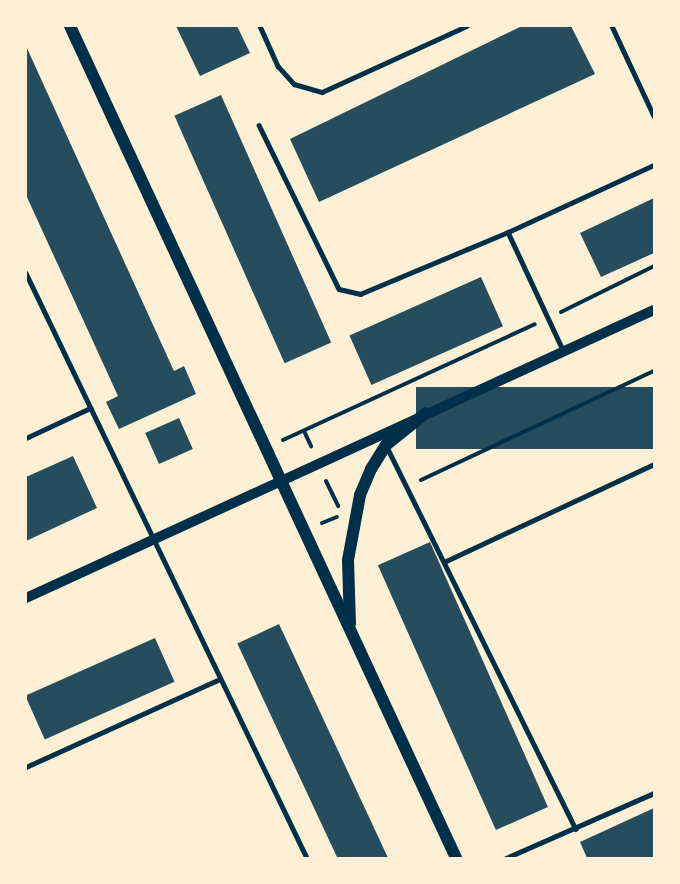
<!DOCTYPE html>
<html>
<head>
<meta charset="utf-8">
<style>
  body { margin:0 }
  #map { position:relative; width:680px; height:884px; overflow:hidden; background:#fdf0d5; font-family:Inter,sans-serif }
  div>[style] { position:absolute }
  .building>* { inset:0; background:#264d5e; transform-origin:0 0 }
  .path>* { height:4px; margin:-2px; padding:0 2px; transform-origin:2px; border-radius:2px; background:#003049 }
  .service>* { height:4.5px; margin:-2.25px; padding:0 2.25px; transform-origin:2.25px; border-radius:2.25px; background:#003049 }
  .tertiary>* { height:10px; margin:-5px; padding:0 5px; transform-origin:5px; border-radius:5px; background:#003049 }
  .secondary>* { height:12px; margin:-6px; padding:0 6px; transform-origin:6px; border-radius:6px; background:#003049 }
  span { translate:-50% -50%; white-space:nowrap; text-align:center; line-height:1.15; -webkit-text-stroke:4.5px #fdf0d5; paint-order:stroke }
  .frame { position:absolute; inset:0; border:27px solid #fdf0d5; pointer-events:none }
</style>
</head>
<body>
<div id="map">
  <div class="building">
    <div style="clip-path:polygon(176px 26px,237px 26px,250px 53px,200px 76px)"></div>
    <div style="clip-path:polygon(522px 26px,571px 26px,595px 74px,319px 202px,290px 139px)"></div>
    <div style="clip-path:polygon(26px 46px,174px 371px,184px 366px,196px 394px,119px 429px,106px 402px,118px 396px,26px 195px)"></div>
    <div style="left:221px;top:95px;width:271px;height:51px;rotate:66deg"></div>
    <div style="clip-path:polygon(654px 198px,654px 253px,601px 277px,580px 233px)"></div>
    <div style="left:481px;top:277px;width:54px;height:144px;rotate:66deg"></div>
    <div style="left:654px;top:387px;width:62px;height:238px;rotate:90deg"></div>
    <div style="left:179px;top:418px;width:34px;height:37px;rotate:66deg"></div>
    <div style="clip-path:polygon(73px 456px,97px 508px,26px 541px,26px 477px)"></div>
    <div style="left:430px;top:542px;width:290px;height:57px;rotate:66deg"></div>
    <div style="left:279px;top:624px;width:257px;height:46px;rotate:65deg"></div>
    <div style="left:155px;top:638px;width:48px;height:142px;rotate:66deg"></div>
    <div style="clip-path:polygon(654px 808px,654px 858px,587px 858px,580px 842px)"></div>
  </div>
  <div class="path">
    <div style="left:561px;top:312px;width:104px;rotate:-26.3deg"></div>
    <div style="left:304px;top:431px;width:17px;rotate:65deg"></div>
    <div style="left:283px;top:440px;width:277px;rotate:-24.7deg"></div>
    <div style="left:421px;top:480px;width:257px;rotate:-25.1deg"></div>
    <div style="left:326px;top:481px;width:28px;rotate:64deg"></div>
    <div style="left:322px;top:523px;width:16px;rotate:-22deg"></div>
  </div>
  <div class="service">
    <div style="left:260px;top:26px;width:44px;rotate:65.8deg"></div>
    <div style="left:278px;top:66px;width:24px;rotate:48deg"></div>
    <div style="left:294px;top:84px;width:29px;rotate:16deg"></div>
    <div style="left:322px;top:92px;width:159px;rotate:-24.5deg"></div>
    <div style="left:612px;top:26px;width:99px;rotate:65deg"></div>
    <div style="left:259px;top:125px;width:182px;rotate:64deg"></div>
    <div style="left:339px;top:289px;width:22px;rotate:13deg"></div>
    <div style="left:360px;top:294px;width:160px;rotate:-22.7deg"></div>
    <div style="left:508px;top:232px;width:130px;rotate:65deg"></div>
    <div style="left:508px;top:232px;width:161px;rotate:-24.7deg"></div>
    <div style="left:26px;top:273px;width:649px;rotate:64.34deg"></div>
    <div style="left:26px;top:438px;width:71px;rotate:-25.1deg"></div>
    <div style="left:387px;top:447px;width:426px;rotate:63.7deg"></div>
    <div style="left:444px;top:562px;width:232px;rotate:-25deg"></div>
    <div style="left:26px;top:767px;width:213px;rotate:-24.4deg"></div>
    <div style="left:506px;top:858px;width:162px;rotate:-23.7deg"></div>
  </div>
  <div class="tertiary">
    <div style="left:26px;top:598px;width:691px;rotate:-24.64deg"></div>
  </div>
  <div class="secondary">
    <div style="left:70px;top:26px;width:917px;rotate:65.11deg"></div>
    <div style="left:350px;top:624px;width:64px;rotate:-91.8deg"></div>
    <div style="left:348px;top:560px;width:66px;rotate:-79.5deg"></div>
    <div style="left:360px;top:495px;width:28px;rotate:-67deg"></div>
    <div style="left:371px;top:469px;width:28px;rotate:-58deg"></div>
    <div style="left:386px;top:445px;width:51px;rotate:-38.7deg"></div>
  </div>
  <div class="frame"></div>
</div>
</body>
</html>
